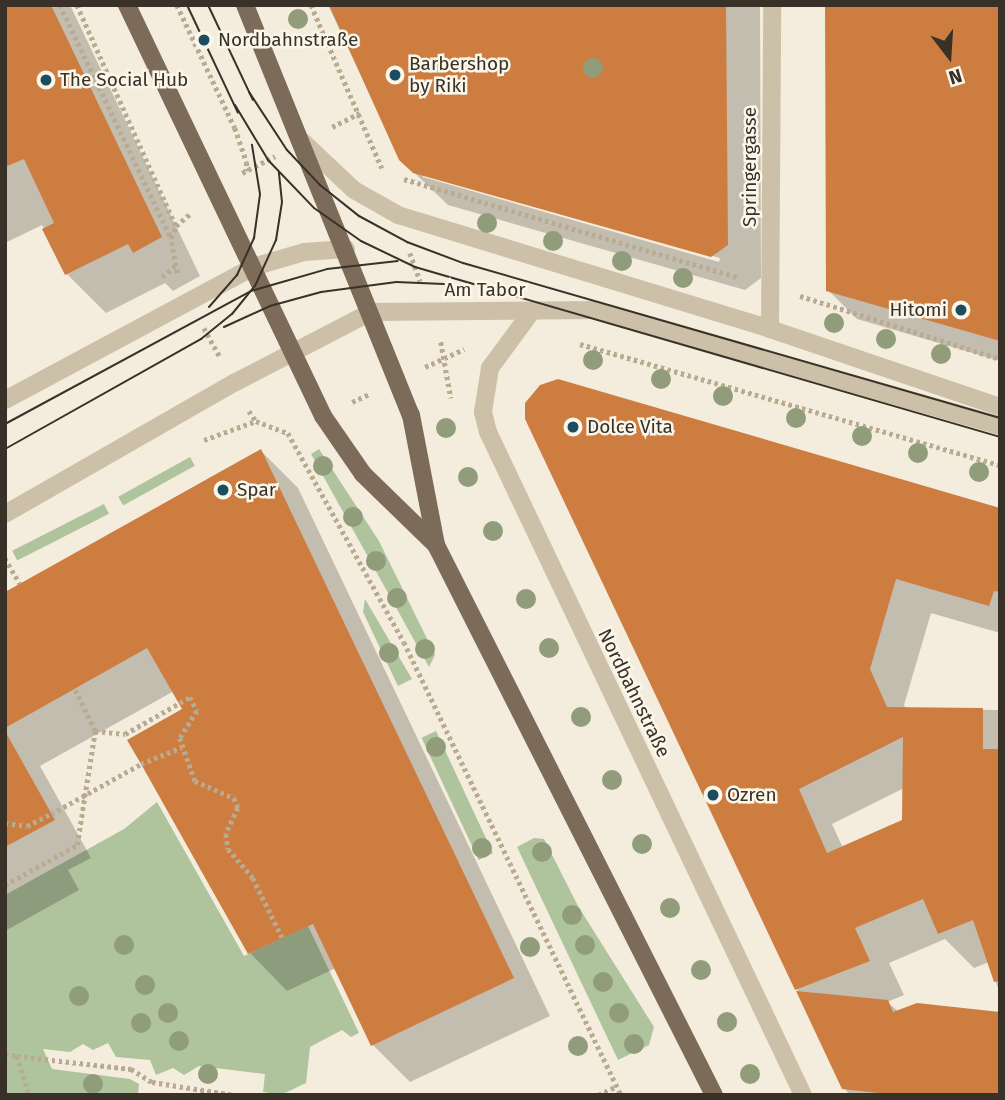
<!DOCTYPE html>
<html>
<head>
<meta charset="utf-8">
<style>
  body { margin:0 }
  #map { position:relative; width:1005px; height:1100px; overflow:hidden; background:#f4eddd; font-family:"Fira Sans",sans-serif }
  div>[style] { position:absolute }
  .green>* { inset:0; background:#afc49c; transform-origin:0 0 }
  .shadow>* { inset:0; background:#0003 }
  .building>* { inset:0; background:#ce7d41 }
  .path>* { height:4.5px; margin-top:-2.25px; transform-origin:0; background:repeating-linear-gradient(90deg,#b9aa92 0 3.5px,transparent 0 7px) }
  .minor>* { height:18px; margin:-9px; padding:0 9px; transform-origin:9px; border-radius:9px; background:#cdc0a8 }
  .major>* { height:18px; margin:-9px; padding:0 9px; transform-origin:9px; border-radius:9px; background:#7c6b59 }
  .tram>* { height:2px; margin:-1px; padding:0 1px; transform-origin:1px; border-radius:1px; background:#393128 }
  .path-bridge>* { height:4.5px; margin-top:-2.25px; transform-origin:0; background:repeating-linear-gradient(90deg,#b9aa92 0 3.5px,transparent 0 7px) }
  .trees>* { width:20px; height:20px; margin:-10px; border-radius:50%; background:#919c7b }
  .dots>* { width:19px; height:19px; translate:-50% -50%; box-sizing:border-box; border:4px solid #fbf6ea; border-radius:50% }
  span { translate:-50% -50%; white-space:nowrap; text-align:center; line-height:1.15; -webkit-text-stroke:5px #fbf6ea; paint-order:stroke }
  .poi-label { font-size:19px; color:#393128 }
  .left { translate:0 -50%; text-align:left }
  .right { translate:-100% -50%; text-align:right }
  .street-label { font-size:19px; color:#393128 }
  .frame { position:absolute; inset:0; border:7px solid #393128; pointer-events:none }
  .north { position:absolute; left:914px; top:21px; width:70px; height:70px; -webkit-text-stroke:5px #fbf6ea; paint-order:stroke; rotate:163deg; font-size:19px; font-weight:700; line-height:28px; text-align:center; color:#393128 }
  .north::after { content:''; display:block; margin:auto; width:24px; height:32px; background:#393128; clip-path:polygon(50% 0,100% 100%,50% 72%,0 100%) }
</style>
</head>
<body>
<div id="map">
  <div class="green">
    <div style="clip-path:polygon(319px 449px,379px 541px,435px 655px,429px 667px,311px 454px)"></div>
    <div style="left:190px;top:457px;width:10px;height:82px;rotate:61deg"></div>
    <div style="left:104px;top:504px;width:11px;height:103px;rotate:63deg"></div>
    <div style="clip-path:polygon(365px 599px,412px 679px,398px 686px,363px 612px)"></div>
    <div style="left:436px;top:731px;width:135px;height:16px;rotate:65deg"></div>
    <div style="clip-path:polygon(157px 802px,244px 956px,308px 926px,359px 1033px,351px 1037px,342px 1030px,310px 1047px,306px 1083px,281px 1095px,263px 1092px,265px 1074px,199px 1066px,184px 1075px,173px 1068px,156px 1075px,150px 1060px,116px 1057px,108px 1043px,93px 1050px,83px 1044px,70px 1052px,43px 1049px,52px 1069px,130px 1079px,139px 1084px,138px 1095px,5px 1095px,5px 895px,124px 829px)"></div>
    <div style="clip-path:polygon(534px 838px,544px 839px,578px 906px,654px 1027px,649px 1045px,618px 1060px,517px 847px)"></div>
  </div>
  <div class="shadow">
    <div style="clip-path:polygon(5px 5px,70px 5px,200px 276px,173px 291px,165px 283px,106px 313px,67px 274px,42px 225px,5px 243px)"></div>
    <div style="clip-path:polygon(evenodd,328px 5px,760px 5px,761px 278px,745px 290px,448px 205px,400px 159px,328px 5px,423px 174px,720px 258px,719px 262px,423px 177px,423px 174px)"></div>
    <div style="clip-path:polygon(1000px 5px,1000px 361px,857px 319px,828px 290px)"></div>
    <div style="clip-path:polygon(evenodd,558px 381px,1000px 510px,1000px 633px,931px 613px,904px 705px,906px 709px,1000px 710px,1000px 994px,989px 962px,974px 968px,945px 939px,889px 963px,904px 995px,887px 1002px,1000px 1095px,850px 1095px,844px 1088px,797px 989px,558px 381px,904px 788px,904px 821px,843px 848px,832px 824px,904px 788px)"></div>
    <div style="clip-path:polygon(261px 451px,298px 488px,550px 1016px,410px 1082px,373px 1045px,336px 968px,287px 991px,250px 953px,130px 740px,184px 710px,174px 691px,40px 766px,91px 858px,68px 870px,79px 890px,5px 931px,5px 594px)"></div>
  </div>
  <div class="building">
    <div style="clip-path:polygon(5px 5px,51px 5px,162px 237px,133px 253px,128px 244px,65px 275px,42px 229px,54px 223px,24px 159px,5px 167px)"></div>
    <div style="clip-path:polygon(329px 5px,726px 5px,728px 245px,711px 257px,413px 173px,399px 160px)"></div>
    <div style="clip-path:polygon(825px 5px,1000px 5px,1000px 341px,826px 291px)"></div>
    <div style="clip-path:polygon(evenodd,558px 379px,1000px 508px,1000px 592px,994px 591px,989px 606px,896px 579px,870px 669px,887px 707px,983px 708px,983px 749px,1000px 749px,1000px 981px,994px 982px,973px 920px,938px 934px,923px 899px,855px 928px,870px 961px,795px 990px,525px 419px,525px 403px,540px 385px,558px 379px,903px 737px,902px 820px,827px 853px,799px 789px,903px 737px)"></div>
    <div style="clip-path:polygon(261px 449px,514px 978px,371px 1046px,313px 924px,248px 954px,141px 764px,127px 740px,182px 709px,147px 648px,5px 728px,5px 592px)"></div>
    <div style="clip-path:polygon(5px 731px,55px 820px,5px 847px)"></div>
    <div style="clip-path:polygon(796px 991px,888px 1000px,893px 1012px,917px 1003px,1000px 1012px,1000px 1095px,897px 1095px,842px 1089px)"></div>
  </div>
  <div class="path">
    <div style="left:60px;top:5px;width:258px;rotate:64.5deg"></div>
    <div style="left:77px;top:5px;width:242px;rotate:65.9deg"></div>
    <div style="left:177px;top:5px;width:136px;rotate:64.8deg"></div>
    <div style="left:235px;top:128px;width:36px;rotate:71deg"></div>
    <div style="left:247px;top:162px;width:9px;rotate:96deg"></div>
    <div style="left:311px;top:5px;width:178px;rotate:66.5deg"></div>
    <div style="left:332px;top:127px;width:31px;rotate:-27deg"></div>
    <div style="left:242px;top:173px;width:37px;rotate:-27deg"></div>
    <div style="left:404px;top:179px;width:348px;rotate:16.4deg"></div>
    <div style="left:410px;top:253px;width:30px;rotate:70deg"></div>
    <div style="left:177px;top:273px;width:36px;rotate:-100deg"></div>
    <div style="left:171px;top:238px;width:13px;rotate:-67deg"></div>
    <div style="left:176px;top:226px;width:20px;rotate:-41deg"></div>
    <div style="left:162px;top:277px;width:17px;rotate:-40deg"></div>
    <div style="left:800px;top:296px;width:210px;rotate:17.5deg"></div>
    <div style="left:204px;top:328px;width:33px;rotate:61deg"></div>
    <div style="left:441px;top:342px;width:57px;rotate:79.9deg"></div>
    <div style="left:580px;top:344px;width:437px;rotate:16.1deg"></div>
    <div style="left:425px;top:367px;width:43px;rotate:-24.8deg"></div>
    <div style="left:352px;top:402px;width:19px;rotate:-25deg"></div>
    <div style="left:249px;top:411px;width:12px;rotate:55deg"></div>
    <div style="left:256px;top:421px;width:34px;rotate:21deg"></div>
    <div style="left:288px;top:433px;width:239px;rotate:61deg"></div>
    <div style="left:404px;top:642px;width:502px;rotate:64.4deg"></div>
    <div style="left:204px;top:440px;width:55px;rotate:-20.1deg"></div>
    <div style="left:5px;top:558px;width:30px;rotate:60deg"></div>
    <div style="left:95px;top:731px;width:30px;rotate:6deg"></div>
    <div style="left:125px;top:734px;width:75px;rotate:-29.6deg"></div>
    <div style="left:190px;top:697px;width:16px;rotate:63deg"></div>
    <div style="left:197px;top:711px;width:32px;rotate:122deg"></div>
    <div style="left:180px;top:738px;width:46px;rotate:70.8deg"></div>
    <div style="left:195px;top:781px;width:43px;rotate:23.6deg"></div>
    <div style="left:234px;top:798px;width:11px;rotate:68deg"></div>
    <div style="left:238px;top:808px;width:29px;rotate:115deg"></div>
    <div style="left:226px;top:834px;width:15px;rotate:82deg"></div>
    <div style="left:228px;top:849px;width:38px;rotate:49deg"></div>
    <div style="left:253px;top:878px;width:66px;rotate:63.8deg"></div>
    <div style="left:141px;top:764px;width:44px;rotate:-22.5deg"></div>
    <div style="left:5px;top:823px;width:22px;rotate:8deg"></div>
    <div style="left:27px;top:826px;width:27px;rotate:-27deg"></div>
    <div style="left:5px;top:885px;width:82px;rotate:-29.1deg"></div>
    <div style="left:77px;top:845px;width:115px;rotate:-81deg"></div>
    <div style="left:95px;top:731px;width:48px;rotate:-116deg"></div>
    <div style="left:5px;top:1054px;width:12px;rotate:9deg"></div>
    <div style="left:17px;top:1056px;width:41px;rotate:72.9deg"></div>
    <div style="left:17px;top:1056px;width:115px;rotate:6.5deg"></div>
    <div style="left:131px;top:1069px;width:25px;rotate:32deg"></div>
    <div style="left:152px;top:1082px;width:83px;rotate:9deg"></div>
    <div style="left:598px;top:1095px;width:21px;rotate:-25deg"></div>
  </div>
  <div class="minor">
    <div style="left:303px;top:142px;width:70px;rotate:43.3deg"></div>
    <div style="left:354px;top:190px;width:51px;rotate:29.6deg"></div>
    <div style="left:398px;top:215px;width:389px;rotate:17deg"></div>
    <div style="left:770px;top:329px;width:243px;rotate:18.7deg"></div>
    <div style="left:532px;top:311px;width:71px;rotate:126.4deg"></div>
    <div style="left:490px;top:368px;width:45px;rotate:99deg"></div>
    <div style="left:483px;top:412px;width:21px;rotate:76deg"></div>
    <div style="left:488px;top:432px;width:734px;rotate:64.59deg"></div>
    <div style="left:770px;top:329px;width:324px;rotate:-89.6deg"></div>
    <div style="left:5px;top:400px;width:281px;rotate:-28.2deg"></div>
    <div style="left:253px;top:267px;width:53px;rotate:-16.4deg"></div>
    <div style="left:304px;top:252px;width:42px;rotate:-4.1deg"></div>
    <div style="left:5px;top:514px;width:264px;rotate:-29.8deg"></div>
    <div style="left:234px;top:383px;width:154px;rotate:-27.4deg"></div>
    <div style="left:371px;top:312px;width:225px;rotate:-0.5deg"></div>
    <div style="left:596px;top:310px;width:420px;rotate:16deg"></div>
  </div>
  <div class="major">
    <div style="left:127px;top:5px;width:455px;rotate:64.5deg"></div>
    <div style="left:323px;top:416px;width:70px;rotate:55.4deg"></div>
    <div style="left:363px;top:474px;width:102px;rotate:44.2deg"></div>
    <div style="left:245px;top:5px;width:442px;rotate:68deg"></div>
    <div style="left:411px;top:415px;width:132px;rotate:79.1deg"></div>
    <div style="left:436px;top:545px;width:616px;rotate:63.19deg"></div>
  </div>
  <div class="tram">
    <div style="left:187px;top:5px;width:119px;rotate:64.7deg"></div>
    <div style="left:208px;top:5px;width:105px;rotate:64.7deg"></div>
    <div style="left:249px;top:92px;width:69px;rotate:56.8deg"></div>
    <div style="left:287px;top:150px;width:48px;rotate:46.7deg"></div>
    <div style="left:320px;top:185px;width:50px;rotate:38.5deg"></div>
    <div style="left:359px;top:216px;width:55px;rotate:28.4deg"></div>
    <div style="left:407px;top:242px;width:60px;rotate:20.6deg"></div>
    <div style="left:463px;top:263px;width:559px;rotate:16.1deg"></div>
    <div style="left:235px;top:105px;width:64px;rotate:59deg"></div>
    <div style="left:268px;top:160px;width:66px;rotate:46.2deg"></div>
    <div style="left:314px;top:208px;width:57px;rotate:35.1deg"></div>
    <div style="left:361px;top:241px;width:60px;rotate:25.7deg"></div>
    <div style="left:415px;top:267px;width:609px;rotate:16.2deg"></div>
    <div style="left:209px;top:307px;width:43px;rotate:-48.8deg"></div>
    <div style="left:237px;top:275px;width:41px;rotate:-65.3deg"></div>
    <div style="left:254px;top:238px;width:44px;rotate:-82.2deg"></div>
    <div style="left:260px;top:194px;width:50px;rotate:-99.3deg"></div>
    <div style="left:224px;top:327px;width:51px;rotate:-24.5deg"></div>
    <div style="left:270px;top:306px;width:53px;rotate:-15.4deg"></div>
    <div style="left:321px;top:292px;width:76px;rotate:-7.6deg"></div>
    <div style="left:396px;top:282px;width:48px;rotate:2.4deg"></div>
    <div style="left:5px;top:424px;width:280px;rotate:-28.4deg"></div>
    <div style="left:251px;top:291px;width:79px;rotate:-16.1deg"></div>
    <div style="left:327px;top:269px;width:71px;rotate:-6.4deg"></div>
    <div style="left:5px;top:449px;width:225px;rotate:-29.3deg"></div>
    <div style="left:201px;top:339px;width:40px;rotate:-39deg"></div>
    <div style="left:232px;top:314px;width:36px;rotate:-51deg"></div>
    <div style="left:255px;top:286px;width:51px;rotate:-65.5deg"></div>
    <div style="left:276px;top:240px;width:38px;rotate:-81deg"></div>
    <div style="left:282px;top:202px;width:30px;rotate:-96deg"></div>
  </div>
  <div class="path-bridge">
    <div style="left:51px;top:814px;width:103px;rotate:-29.1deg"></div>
  </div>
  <div class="trees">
    <div style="left:298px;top:19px"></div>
    <div style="left:593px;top:68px"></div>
    <div style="left:487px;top:223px"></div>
    <div style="left:553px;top:241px"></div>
    <div style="left:622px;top:261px"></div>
    <div style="left:683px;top:278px"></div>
    <div style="left:834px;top:323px"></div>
    <div style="left:886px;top:339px"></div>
    <div style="left:941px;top:354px"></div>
    <div style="left:593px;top:360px"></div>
    <div style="left:661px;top:379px"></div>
    <div style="left:723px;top:396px"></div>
    <div style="left:796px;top:418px"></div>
    <div style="left:446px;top:428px"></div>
    <div style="left:862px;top:436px"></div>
    <div style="left:918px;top:453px"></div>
    <div style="left:323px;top:466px"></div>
    <div style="left:979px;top:472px"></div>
    <div style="left:468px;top:477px"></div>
    <div style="left:353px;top:517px"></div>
    <div style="left:493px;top:531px"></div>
    <div style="left:376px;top:561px"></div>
    <div style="left:397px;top:598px"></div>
    <div style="left:526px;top:599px"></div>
    <div style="left:549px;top:648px"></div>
    <div style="left:425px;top:649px"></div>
    <div style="left:389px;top:653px"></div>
    <div style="left:581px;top:717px"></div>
    <div style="left:436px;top:747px"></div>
    <div style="left:612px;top:780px"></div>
    <div style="left:642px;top:844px"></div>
    <div style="left:482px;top:848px"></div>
    <div style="left:542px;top:852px"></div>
    <div style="left:670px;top:908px"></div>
    <div style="left:572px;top:915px"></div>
    <div style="left:124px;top:945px"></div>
    <div style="left:585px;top:945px"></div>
    <div style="left:530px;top:947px"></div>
    <div style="left:701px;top:970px"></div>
    <div style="left:603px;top:982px"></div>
    <div style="left:145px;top:985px"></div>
    <div style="left:79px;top:996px"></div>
    <div style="left:168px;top:1013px"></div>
    <div style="left:619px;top:1013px"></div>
    <div style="left:727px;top:1022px"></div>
    <div style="left:141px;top:1023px"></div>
    <div style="left:179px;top:1041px"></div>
    <div style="left:634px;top:1044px"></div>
    <div style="left:578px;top:1046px"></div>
    <div style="left:208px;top:1074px"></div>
    <div style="left:750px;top:1074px"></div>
    <div style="left:93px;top:1084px"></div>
  </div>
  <div class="dots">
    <div style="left:204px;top:40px;background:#1b4d5e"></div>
    <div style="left:395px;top:75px;background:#1b4d5e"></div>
    <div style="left:46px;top:80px;background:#1b4d5e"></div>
    <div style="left:961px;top:310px;background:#1b4d5e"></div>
    <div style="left:573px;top:427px;background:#1b4d5e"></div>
    <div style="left:223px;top:490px;background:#1b4d5e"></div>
    <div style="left:713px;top:795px;background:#1b4d5e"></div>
  </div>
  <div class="poi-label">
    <span class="left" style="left:218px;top:40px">Nordbahnstraße</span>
    <span class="left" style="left:409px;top:75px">Barbershop<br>by Riki</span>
    <span class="left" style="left:60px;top:80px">The Social Hub</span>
    <span class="right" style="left:947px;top:310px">Hitomi</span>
    <span class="left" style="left:587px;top:427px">Dolce Vita</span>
    <span class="left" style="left:237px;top:490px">Spar</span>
    <span class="left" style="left:727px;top:795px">Ozren</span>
  </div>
  <div class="street-label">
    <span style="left:750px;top:167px;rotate:-90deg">Springergasse</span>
    <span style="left:485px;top:290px">Am Tabor</span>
    <span style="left:634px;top:693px;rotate:64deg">Nordbahnstraße</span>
  </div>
  <div class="frame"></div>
  <div class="north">N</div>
</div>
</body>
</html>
